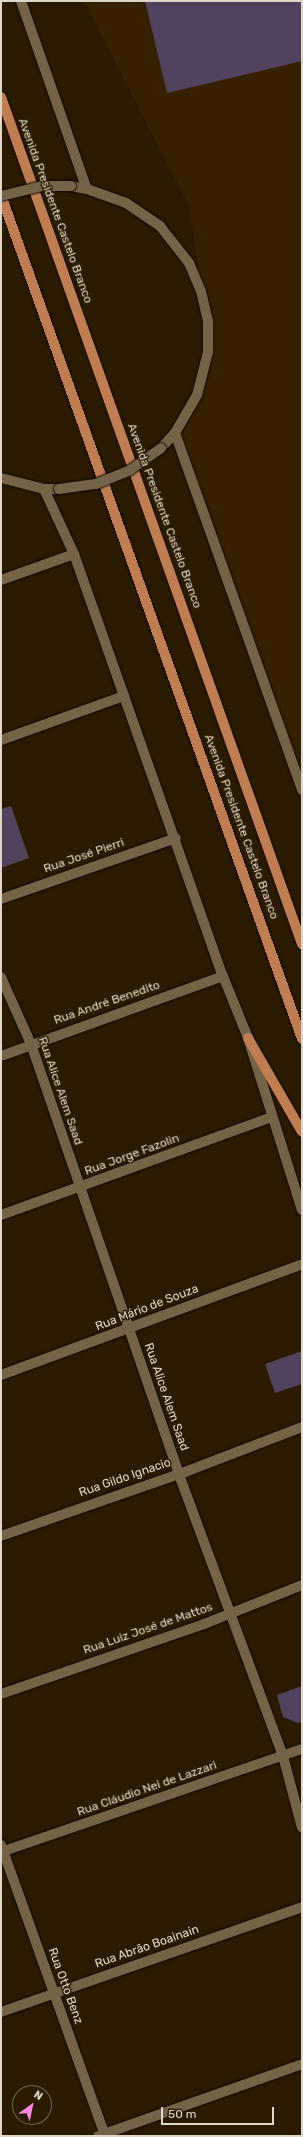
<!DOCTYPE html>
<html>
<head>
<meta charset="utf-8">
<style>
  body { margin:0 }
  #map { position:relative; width:303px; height:2137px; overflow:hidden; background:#2a1b00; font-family:Rubik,sans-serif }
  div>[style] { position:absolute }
  .built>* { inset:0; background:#352100 }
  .building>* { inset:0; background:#51435e }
  .roads { filter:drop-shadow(0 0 1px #120500) drop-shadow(0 0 1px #120500) }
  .street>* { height:10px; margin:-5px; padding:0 5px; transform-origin:5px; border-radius:5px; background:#756347 }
  .secondary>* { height:10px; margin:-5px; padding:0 5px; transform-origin:5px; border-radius:5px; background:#756347 }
  .primary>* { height:10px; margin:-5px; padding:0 5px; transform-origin:5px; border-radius:5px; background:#c07d51 }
  .bridges { filter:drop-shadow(0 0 1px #120500) drop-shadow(0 0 1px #120500) }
  .secondary-bridge>* { height:10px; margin:-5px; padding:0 5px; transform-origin:5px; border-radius:5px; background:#756347 }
  span { translate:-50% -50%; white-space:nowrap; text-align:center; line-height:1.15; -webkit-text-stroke:3px #2a1b00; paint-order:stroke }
  .street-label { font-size:12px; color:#e0d6c7 }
  .frame { position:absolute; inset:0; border:2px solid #e0d6c7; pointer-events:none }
  .north { position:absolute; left:12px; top:2085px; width:40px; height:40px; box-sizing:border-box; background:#2a1b00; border:1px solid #736650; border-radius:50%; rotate:33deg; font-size:11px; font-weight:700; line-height:16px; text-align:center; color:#e0d6c7 }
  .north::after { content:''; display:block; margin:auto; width:14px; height:18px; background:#fc86e3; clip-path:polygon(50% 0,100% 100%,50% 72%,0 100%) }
  .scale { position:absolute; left:161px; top:2107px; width:113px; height:18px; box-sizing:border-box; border:2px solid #e0d6c7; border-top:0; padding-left:5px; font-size:12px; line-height:14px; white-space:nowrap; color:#e0d6c7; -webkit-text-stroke:3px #2a1b00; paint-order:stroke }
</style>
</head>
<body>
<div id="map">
  <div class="built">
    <div style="clip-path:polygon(84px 1px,302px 1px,302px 789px,175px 433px,191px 405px,208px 340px,190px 208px)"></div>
  </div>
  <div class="building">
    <div style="clip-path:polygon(145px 1px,302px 1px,302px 61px,167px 93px)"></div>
    <div style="clip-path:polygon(11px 806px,29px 858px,1px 868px,1px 809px)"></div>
    <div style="clip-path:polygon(302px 1351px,302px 1384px,275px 1393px,265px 1364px)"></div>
    <div style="clip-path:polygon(302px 1686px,302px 1722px,297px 1723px,283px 1717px,277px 1695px)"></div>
  </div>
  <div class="roads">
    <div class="street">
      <div style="left:1px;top:580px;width:77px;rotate:-19.6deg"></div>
      <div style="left:1px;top:740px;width:131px;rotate:-19.7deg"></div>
      <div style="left:1px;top:899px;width:185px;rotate:-19.2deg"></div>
      <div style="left:1px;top:977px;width:73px;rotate:65.9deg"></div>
      <div style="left:31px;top:1044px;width:453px;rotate:71deg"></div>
      <div style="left:178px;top:1472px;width:303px;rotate:69.7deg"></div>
      <div style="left:283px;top:1756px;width:74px;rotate:75.2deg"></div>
      <div style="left:1px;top:1056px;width:236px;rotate:-19.8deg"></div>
      <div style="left:1px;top:1215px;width:287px;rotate:-19.9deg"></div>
      <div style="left:1px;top:1375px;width:321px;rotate:-20.2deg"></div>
      <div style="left:1px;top:1536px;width:195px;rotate:-19.2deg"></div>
      <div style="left:185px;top:1472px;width:125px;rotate:-21deg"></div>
      <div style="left:1px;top:1694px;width:215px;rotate:-19deg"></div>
      <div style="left:204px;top:1624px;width:105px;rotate:-21.7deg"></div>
      <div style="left:1px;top:1845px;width:309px;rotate:70.3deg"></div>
      <div style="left:1px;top:1852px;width:318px;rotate:-18.9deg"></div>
      <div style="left:1px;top:2012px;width:319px;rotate:-19.2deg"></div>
      <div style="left:98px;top:2136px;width:216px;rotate:-19.4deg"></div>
    </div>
    <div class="secondary">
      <div style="left:21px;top:1px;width:199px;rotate:70.7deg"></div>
      <div style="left:71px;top:186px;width:16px;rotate:11deg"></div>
      <div style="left:87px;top:189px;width:41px;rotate:19.7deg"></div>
      <div style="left:126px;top:203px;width:41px;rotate:34.1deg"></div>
      <div style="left:160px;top:226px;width:47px;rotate:51.9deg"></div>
      <div style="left:189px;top:263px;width:30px;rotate:67deg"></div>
      <div style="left:201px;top:291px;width:31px;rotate:77deg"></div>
      <div style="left:208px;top:321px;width:31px;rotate:90deg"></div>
      <div style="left:208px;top:352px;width:44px;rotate:104.3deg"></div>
      <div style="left:197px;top:395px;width:44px;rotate:120.1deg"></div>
      <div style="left:175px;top:433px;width:21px;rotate:133deg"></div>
      <div style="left:175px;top:433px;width:379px;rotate:70.4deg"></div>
      <div style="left:1px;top:478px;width:44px;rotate:14.3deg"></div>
      <div style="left:44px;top:489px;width:15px"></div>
      <div style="left:44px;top:489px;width:72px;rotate:65.2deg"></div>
      <div style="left:74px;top:554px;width:448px;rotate:70.6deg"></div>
      <div style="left:223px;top:976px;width:67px;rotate:68deg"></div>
      <div style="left:248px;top:1038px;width:180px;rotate:72.6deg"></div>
    </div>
    <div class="primary">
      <div style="left:1px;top:97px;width:899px;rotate:70.44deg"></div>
      <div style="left:1px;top:195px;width:896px;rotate:70.37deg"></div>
      <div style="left:248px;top:1038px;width:108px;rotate:60.1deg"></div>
    </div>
  </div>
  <div class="bridges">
    <div class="secondary-bridge">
      <div style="left:1px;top:196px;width:42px;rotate:-13.7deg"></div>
      <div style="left:42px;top:186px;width:29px"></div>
      <div style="left:59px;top:489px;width:37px;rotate:-8deg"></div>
      <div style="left:96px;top:484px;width:37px;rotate:-22deg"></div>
      <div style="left:130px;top:470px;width:38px;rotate:-35deg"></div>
    </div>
  </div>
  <div class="street-label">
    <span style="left:55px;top:211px;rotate:70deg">Avenida Presidente Castelo Branco</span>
    <span style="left:164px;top:516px;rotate:70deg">Avenida Presidente Castelo Branco</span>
    <span style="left:241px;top:827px;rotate:70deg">Avenida Presidente Castelo Branco</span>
    <span style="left:84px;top:856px;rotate:-19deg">Rua José Pierri</span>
    <span style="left:107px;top:1003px;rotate:-19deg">Rua André Benedito</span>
    <span style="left:60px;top:1091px;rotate:71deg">Rua Alice Alem Saad</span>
    <span style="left:132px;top:1155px;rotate:-20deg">Rua Jorge Fazolin</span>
    <span style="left:147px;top:1308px;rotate:-21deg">Rua Mário de Souza</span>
    <span style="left:166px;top:1397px;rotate:71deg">Rua Alice Alem Saad</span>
    <span style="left:125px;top:1478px;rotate:-19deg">Rua Gildo Ignacio</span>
    <span style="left:148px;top:1629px;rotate:-19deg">Rua Luiz José de Mattos</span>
    <span style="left:147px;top:1789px;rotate:-19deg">Rua Cláudio Nei de Lazzari</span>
    <span style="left:147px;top:1947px;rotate:-19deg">Rua Abrão Boainain</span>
    <span style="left:65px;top:1986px;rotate:70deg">Rua Otto Benz</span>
  </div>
  <div class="frame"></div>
  <div class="north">N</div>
  <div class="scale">50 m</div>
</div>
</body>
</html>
